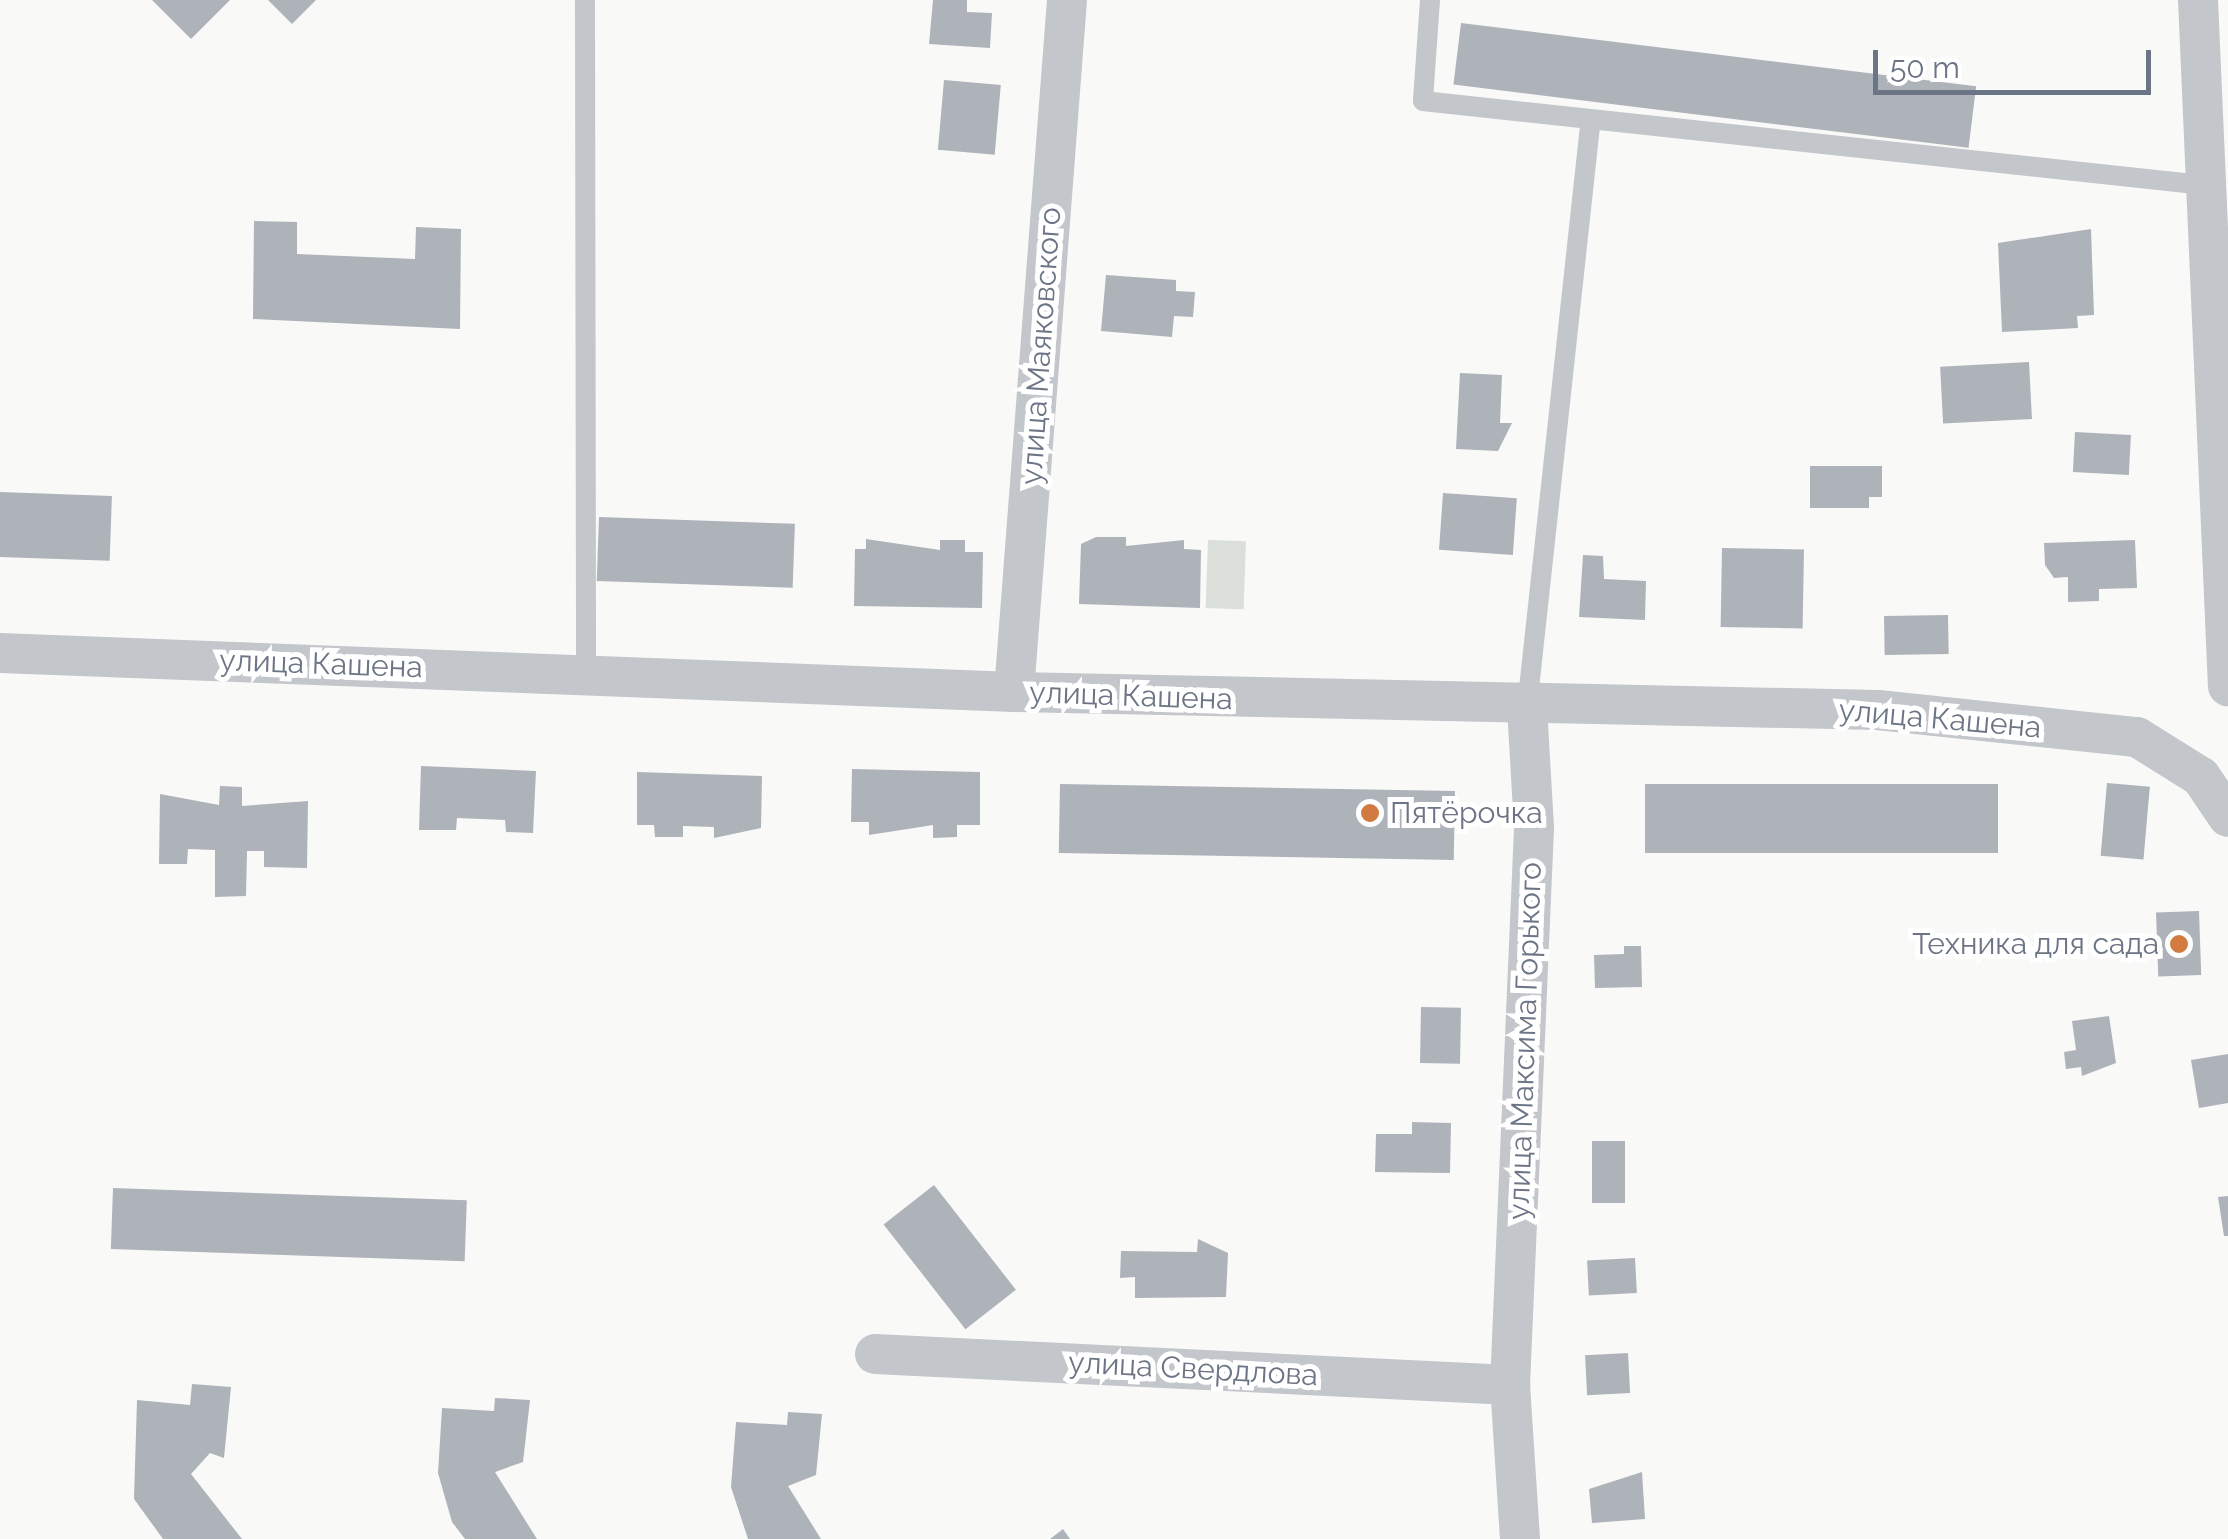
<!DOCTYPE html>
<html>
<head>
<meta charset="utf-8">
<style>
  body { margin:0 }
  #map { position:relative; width:2228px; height:1539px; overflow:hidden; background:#f9f9f8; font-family:Raleway,sans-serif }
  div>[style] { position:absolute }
  .green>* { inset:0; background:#dae0d9; transform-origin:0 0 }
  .building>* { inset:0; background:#aeb2b9; transform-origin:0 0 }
  .service>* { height:20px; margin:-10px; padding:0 10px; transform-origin:10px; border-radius:10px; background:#c3c6ca }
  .minor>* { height:40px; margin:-20px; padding:0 20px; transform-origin:20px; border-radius:20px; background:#c3c6ca }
  .dots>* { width:28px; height:28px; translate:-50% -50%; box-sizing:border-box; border:5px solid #fff; border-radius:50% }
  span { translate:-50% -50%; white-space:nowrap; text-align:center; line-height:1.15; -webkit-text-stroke:10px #fff; paint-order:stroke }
  .street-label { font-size:30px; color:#6c7585 }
  .poi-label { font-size:30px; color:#6c7585 }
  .left { translate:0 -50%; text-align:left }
  .right { translate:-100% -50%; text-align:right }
  .scale { position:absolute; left:1873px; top:50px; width:278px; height:45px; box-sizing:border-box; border:5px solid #6c7585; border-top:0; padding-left:12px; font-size:30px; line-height:35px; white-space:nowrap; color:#6c7585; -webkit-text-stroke:8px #fff; paint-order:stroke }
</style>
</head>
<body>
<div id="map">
  <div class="green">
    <div style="left:1208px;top:540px;width:38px;height:68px;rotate:2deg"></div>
  </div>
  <div class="building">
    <div style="clip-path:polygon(152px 0,230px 0,191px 39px)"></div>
    <div style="clip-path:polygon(268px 0,316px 0,292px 24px)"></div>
    <div style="clip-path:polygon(933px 0,967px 0,967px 12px,992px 13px,990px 48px,929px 44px)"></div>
    <div style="left:1461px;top:23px;width:519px;height:62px;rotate:7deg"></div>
    <div style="left:944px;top:80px;width:57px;height:70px;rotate:5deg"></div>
    <div style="clip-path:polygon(254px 221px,297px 222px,297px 254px,415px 259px,416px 227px,461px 229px,460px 329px,253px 319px)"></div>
    <div style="clip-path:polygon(2091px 229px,2094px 315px,2077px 316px,2078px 328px,2002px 332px,1998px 243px)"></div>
    <div style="clip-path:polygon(1106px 275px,1176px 280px,1176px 291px,1195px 292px,1193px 317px,1174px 316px,1172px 337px,1101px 331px)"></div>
    <div style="left:2029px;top:362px;width:57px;height:89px;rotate:87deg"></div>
    <div style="clip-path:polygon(1460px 373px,1502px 375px,1500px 423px,1512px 423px,1498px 451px,1456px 449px)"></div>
    <div style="left:2075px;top:432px;width:56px;height:40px;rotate:3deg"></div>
    <div style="clip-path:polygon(1810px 466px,1882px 466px,1882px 497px,1869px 497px,1869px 508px,1810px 508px)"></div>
    <div style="left:0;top:492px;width:112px;height:65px;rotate:2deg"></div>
    <div style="left:1443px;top:493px;width:74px;height:57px;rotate:4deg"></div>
    <div style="left:599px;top:517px;width:196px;height:64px;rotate:2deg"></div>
    <div style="clip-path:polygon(1096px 537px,1126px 537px,1126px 546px,1184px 540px,1184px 549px,1201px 550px,1200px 608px,1079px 604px,1081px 544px)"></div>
    <div style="clip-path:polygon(866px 539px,940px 550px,940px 540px,965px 540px,965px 552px,983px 552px,982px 608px,854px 606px,855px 549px,866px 549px)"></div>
    <div style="clip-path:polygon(2135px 540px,2137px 588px,2099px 589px,2099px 601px,2068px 602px,2068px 577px,2054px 578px,2045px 565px,2044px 543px)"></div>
    <div style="left:1722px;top:548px;width:82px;height:79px;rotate:1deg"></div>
    <div style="clip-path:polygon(1583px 555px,1603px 556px,1604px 579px,1646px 581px,1645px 620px,1579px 617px)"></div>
    <div style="left:1948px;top:615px;width:39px;height:64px;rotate:89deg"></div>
    <div style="clip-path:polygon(421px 766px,536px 771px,533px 833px,506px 832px,505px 820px,457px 818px,456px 830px,419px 830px)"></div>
    <div style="clip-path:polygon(852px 769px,980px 772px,980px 825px,957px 825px,957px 837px,933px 838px,933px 825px,869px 835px,869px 822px,851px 822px)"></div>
    <div style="clip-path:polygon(637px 772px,762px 776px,761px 828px,714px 838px,714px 827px,683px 826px,683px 837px,655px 837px,654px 825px,637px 825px)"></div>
    <div style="left:2107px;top:783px;width:43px;height:73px;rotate:5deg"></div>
    <div style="left:1060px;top:784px;width:395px;height:69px;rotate:1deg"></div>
    <div style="left:1645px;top:784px;width:353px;height:69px"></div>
    <div style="clip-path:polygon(220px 786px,242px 787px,242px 806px,308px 801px,307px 868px,264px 867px,264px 851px,247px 851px,246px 896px,215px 897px,215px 850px,188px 849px,187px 864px,159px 864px,160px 794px,219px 805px)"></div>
    <div style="left:2199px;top:911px;width:64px;height:43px;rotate:88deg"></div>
    <div style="clip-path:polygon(1624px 946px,1641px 946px,1642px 987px,1595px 988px,1594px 955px,1624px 954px)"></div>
    <div style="left:1421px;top:1007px;width:40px;height:56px;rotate:1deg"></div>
    <div style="clip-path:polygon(2109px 1016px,2116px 1063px,2082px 1076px,2081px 1067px,2066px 1069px,2064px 1052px,2076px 1050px,2072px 1021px)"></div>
    <div style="clip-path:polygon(2228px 1054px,2228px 1103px,2199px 1108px,2191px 1060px)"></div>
    <div style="clip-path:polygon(1412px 1122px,1451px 1123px,1450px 1173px,1375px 1172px,1376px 1134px,1412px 1134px)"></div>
    <div style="left:1592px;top:1141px;width:33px;height:62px"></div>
    <div style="left:934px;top:1185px;width:133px;height:64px;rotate:52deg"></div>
    <div style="left:113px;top:1188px;width:354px;height:61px;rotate:2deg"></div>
    <div style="clip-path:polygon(2228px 1196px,2228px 1236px,2224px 1236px,2218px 1197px)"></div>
    <div style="clip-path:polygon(1198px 1239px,1228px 1253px,1226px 1297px,1135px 1298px,1135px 1277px,1120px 1278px,1121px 1251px,1197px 1252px)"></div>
    <div style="left:1635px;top:1258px;width:35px;height:48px;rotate:87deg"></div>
    <div style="left:1628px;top:1353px;width:40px;height:43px;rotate:87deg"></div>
    <div style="clip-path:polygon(192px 1384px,231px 1387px,224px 1458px,210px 1453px,191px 1474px,242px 1539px,163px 1539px,134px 1499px,137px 1400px,190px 1405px)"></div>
    <div style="clip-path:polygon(495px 1398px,530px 1400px,523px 1462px,495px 1472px,537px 1539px,465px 1539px,452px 1522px,438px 1473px,442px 1408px,494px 1411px)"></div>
    <div style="clip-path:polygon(788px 1412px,822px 1414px,816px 1475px,788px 1486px,821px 1539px,748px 1539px,731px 1487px,736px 1422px,787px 1425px)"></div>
    <div style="clip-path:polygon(1642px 1472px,1645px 1519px,1592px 1523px,1589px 1489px)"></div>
    <div style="clip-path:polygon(1063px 1529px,1070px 1539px,1050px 1539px)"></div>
  </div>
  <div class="service">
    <div style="left:585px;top:0;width:674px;rotate:89.91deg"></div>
    <div style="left:1430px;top:0;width:101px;rotate:94deg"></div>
    <div style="left:1423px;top:101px;width:786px;rotate:6.14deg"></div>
    <div style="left:1527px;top:707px;width:584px;rotate:-83.81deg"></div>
  </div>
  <div class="minor">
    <div style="left:2198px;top:0;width:687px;rotate:87.5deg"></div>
    <div style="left:0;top:653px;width:1015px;rotate:2.2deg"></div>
    <div style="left:1014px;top:692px;width:864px;rotate:1.19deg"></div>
    <div style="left:1878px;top:710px;width:260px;rotate:6deg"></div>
    <div style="left:2137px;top:737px;width:75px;rotate:32deg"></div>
    <div style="left:2201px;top:777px;width:48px;rotate:56deg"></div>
    <div style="left:1014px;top:692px;width:694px;rotate:-85.62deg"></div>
    <div style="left:875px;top:1354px;width:636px;rotate:2.79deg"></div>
    <div style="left:1520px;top:1539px;width:154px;rotate:-93.7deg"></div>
    <div style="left:1510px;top:1385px;width:558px;rotate:-87.53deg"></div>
    <div style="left:1534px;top:828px;width:121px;rotate:-93.3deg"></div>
  </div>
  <div class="dots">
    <div style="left:1370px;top:813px;background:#d17b40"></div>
    <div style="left:2179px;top:944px;background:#d17b40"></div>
  </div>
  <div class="street-label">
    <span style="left:1041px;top:346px;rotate:-86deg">улица Маяковского</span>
    <span style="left:321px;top:664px;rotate:2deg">улица Кашена</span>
    <span style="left:1131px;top:696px;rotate:2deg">улица Кашена</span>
    <span style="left:1940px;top:719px;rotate:5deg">улица Кашена</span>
    <span style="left:1525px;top:1041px;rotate:-88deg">улица Максима Горького</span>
    <span style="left:1193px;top:1369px;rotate:3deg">улица Свердлова</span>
  </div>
  <div class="poi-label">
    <span class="left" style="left:1390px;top:813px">Пятёрочка</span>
    <span class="right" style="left:2159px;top:944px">Техника для сада</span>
  </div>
  <div class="scale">50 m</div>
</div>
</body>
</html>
